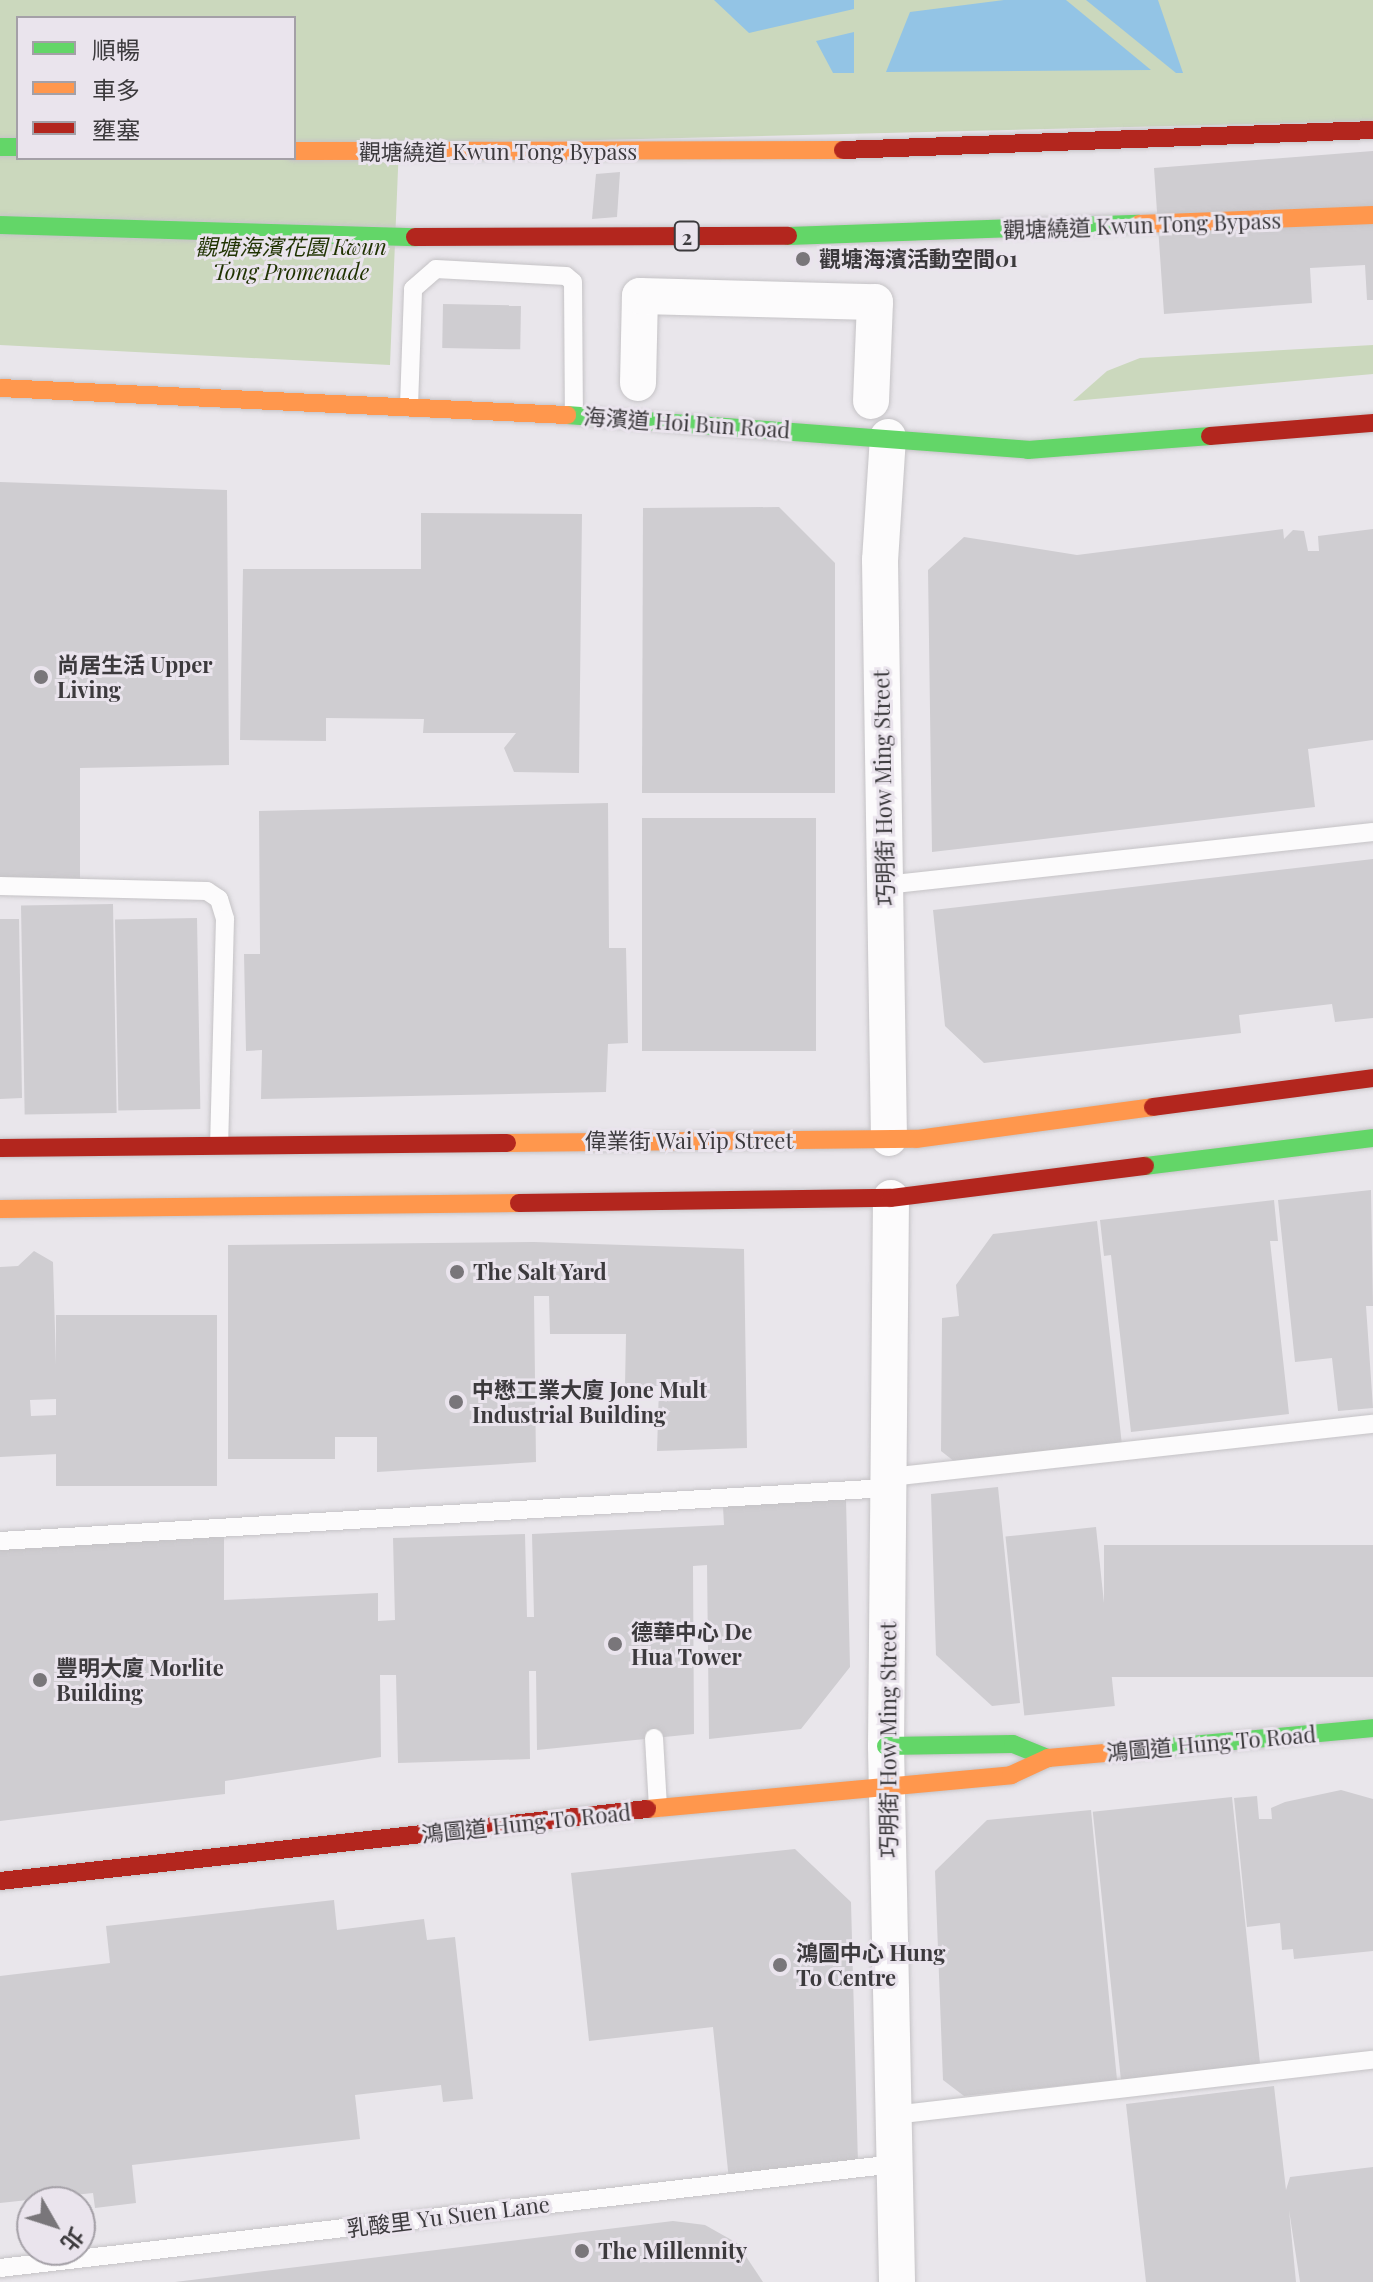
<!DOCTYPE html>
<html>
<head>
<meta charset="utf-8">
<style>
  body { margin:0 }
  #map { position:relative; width:1373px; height:2282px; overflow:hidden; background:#e9e6eb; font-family:"Playfair Display","Noto Sans TC",serif }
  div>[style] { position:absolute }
  .green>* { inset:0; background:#cbd8bd }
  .water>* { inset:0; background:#93c4e5 }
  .building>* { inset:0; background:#cfcdd1; transform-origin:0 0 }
  .roads { filter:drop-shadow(0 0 2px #c5c3c6) drop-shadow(0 0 2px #c5c3c6) }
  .lane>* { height:18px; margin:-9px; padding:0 9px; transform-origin:9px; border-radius:9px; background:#fcfbfc }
  .street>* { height:36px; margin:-18px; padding:0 18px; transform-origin:18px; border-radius:18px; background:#fcfbfc }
  .fast>* { height:18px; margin:-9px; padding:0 9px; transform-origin:9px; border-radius:9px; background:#63d668 }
  .slow>* { height:18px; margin:-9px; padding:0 9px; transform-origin:9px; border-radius:9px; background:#ff974d }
  .jam>* { height:18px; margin:-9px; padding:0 9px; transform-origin:9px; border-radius:9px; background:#b3261e }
  .dots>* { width:22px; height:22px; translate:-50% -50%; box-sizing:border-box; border:4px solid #eae4ed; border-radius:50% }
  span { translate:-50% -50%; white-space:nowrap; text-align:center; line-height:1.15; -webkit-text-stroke:6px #eae4ed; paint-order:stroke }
  .shield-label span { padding:2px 6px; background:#eae4ed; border:2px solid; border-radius:6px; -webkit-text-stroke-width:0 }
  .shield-label { font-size:20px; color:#3c3a3d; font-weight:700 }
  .street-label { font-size:22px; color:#3c3a3d }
  .park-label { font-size:22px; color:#1f3201; font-style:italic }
  .poi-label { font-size:22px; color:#3c3a3d; font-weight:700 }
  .left { translate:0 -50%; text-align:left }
  .legend { position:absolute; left:16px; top:16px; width:280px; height:144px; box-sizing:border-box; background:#eae4ed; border:2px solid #a4a0a7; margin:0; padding:10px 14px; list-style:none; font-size:24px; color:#3c3a3d }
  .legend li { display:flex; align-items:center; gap:16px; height:40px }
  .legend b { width:40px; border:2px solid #a4a0a7 }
  .north { position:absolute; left:16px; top:2186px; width:80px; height:80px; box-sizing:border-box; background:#eae4ed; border:2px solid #a4a0a7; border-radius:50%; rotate:129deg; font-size:22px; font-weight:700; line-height:32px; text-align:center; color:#3c3a3d }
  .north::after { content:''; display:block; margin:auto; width:28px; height:36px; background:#79767a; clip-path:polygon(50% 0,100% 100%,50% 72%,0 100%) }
</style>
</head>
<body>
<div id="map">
  <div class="green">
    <div style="clip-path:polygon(evenodd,0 0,1373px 0,1373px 121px,399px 145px,390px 365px,0 345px,0 0,18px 18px,294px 18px,294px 158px,18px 158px,18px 18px)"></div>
    <div style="clip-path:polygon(1373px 345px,1373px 374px,1073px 401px,1107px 371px,1140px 358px)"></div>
  </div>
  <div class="water">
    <div style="clip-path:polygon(714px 0,854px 0,854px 9px,749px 33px)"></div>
    <div style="clip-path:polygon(1004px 0,1066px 0,1151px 70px,886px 72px,910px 12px)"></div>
    <div style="clip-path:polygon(1086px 0,1158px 0,1183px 73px,1176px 73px)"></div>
    <div style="clip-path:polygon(854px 32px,854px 73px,833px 73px,816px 41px)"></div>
  </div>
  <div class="building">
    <div style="clip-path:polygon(1373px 151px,1373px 300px,1367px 300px,1365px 265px,1310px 268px,1312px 303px,1164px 314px,1154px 168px)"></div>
    <div style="clip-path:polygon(620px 172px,617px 217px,592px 219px,596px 174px)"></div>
    <div style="left:443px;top:304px;width:78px;height:44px;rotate:1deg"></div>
    <div style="clip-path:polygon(0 482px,227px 490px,229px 765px,80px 768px,80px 881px,0 879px)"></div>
    <div style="clip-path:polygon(779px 507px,835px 563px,835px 793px,642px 793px,643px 508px)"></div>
    <div style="clip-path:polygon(421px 513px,582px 514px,579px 773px,514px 772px,504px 748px,516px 733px,423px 733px,424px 719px,326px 718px,326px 741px,240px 740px,243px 569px,421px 569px)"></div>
    <div style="clip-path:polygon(1283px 529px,1284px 539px,1293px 530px,1304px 531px,1308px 551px,1319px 551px,1318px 536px,1373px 529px,1373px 740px,1308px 749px,1315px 807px,932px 852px,928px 570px,964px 537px,1077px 555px)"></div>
    <div style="clip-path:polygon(608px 803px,609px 948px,626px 948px,628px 1043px,608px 1044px,606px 1092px,261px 1099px,262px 1050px,246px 1051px,244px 954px,260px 954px,259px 811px)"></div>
    <div style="left:816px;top:818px;width:233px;height:174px;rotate:90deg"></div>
    <div style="clip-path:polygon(1373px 859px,1373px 1018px,1335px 1022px,1332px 1004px,1239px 1015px,1241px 1033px,984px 1063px,945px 1026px,933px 910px)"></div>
    <div style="left:113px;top:904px;width:209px;height:92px;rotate:89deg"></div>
    <div style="left:197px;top:918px;width:191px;height:82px;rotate:89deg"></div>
    <div style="clip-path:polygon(0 919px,19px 919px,22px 1098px,0 1099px)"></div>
    <div style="clip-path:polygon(1371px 1190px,1373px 1306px,1366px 1306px,1373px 1408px,1338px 1411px,1332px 1358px,1295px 1362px,1278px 1200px)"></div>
    <div style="clip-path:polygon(1274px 1200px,1278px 1241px,1270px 1241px,1289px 1414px,1131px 1432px,1111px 1255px,1104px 1256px,1100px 1220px)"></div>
    <div style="clip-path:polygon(1097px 1221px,1122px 1445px,955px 1462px,941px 1451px,942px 1318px,959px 1316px,956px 1285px,993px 1234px)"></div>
    <div style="clip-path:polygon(534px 1242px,744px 1249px,747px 1448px,657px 1451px,659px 1386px,625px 1386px,626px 1334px,550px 1334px,549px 1296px,534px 1296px,536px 1462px,377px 1472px,377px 1437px,335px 1437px,335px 1459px,228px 1459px,228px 1245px)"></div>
    <div style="clip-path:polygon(34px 1251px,53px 1262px,57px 1399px,30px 1400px,31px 1416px,57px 1415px,58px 1454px,0 1457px,0 1267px,18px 1266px)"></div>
    <div style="left:217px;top:1315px;width:171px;height:161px;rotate:90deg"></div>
    <div style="clip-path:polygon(998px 1487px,1020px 1703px,992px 1706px,936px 1655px,931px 1494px)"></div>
    <div style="clip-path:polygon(846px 1499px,850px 1667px,801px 1729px,709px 1739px,707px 1565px,693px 1566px,694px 1734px,537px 1750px,536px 1671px,529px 1671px,530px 1759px,398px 1763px,396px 1675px,380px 1675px,381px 1757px,225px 1781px,225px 1794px,0 1821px,0 1550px,224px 1536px,224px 1600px,378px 1593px,378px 1621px,395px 1620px,393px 1538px,525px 1534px,527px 1617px,534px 1617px,532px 1534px,724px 1525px,723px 1507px)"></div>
    <div style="left:1096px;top:1527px;width:180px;height:91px;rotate:84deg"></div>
    <div style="left:1373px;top:1545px;width:132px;height:269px;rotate:90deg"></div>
    <div style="clip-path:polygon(1341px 1790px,1373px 1799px,1373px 1951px,1294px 1959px,1293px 1949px,1282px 1950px,1280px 1923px,1247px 1927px,1234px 1798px,1257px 1796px,1259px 1819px,1272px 1819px,1271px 1808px,1285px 1802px)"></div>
    <div style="left:1232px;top:1797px;width:270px;height:140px;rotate:84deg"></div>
    <div style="clip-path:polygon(1091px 1810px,1117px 2080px,964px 2096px,943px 2080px,935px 1871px,987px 1820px)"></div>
    <div style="clip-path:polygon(795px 1849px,851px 1902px,858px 2164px,729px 2180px,713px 2027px,589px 2041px,571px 1873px)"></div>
    <div style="clip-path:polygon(334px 1900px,337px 1930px,424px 1919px,427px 1940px,455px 1937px,473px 2099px,443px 2102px,441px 2085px,355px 2095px,360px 2139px,132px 2165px,136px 2203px,95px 2208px,93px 2193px,0 2203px,0 1976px,110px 1963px,106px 1926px)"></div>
    <div style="clip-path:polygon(1274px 2086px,1286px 2190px,1290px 2177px,1373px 2167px,1373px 2282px,1300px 2282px,1289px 2210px,1296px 2282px,1146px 2282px,1126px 2104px)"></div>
    <div style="clip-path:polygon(673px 2221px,705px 2225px,737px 2243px,763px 2282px,175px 2282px)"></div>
  </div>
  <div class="roads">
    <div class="lane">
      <div style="left:409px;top:406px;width:117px;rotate:-88deg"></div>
      <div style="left:413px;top:289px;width:30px;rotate:-41deg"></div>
      <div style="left:436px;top:269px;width:130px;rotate:3.1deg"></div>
      <div style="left:566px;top:276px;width:9px;rotate:41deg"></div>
      <div style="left:573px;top:282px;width:132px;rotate:89.6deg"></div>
      <div style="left:885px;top:885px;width:491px;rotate:-6.2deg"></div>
      <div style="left:0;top:886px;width:207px;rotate:1.4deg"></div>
      <div style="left:207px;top:891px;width:14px;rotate:34deg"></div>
      <div style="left:219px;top:899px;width:21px;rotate:73deg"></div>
      <div style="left:225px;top:919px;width:225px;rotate:91.5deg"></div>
      <div style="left:890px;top:1477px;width:486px;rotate:-6.3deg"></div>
      <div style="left:0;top:1541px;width:890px;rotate:-3.42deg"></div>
      <div style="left:654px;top:1738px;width:70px;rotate:86.7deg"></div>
      <div style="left:894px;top:2115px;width:482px;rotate:-6.6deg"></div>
      <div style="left:0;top:2268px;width:901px;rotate:-6.63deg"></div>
    </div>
    <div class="street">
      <div style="left:638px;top:383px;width:87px;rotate:-88.7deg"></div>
      <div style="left:640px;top:296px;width:235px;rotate:1.5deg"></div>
      <div style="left:875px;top:302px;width:99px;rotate:92.3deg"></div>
      <div style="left:888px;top:437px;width:123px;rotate:93.7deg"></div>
      <div style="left:880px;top:560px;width:578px;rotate:89.11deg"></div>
      <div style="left:891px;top:1198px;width:548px;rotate:90.52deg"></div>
      <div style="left:886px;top:1746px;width:536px;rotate:88.82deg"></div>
    </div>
    <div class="fast">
      <div style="left:0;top:147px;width:18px"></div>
      <div style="left:0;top:225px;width:415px;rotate:1.7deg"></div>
      <div style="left:788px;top:236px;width:351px;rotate:-2deg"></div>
      <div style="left:567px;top:415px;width:462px;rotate:4.3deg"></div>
      <div style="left:1028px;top:450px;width:183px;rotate:-4.4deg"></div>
      <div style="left:1145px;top:1166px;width:230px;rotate:-7deg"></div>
      <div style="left:886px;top:1746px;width:127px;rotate:-0.9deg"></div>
      <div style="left:1013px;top:1744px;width:38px;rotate:22deg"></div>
      <div style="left:1105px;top:1753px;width:269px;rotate:-5.3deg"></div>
    </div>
    <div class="slow">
      <div style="left:294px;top:151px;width:549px;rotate:-0.1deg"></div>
      <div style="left:1139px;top:224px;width:234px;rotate:-2.2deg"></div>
      <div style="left:0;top:388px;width:568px;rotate:2.73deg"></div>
      <div style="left:507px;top:1143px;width:410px;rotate:-0.6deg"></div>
      <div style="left:917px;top:1139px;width:238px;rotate:-7.7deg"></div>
      <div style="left:0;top:1209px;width:519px;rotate:-0.66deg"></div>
      <div style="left:647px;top:1809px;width:366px;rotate:-5.3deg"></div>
      <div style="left:1011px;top:1775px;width:41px;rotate:-24.7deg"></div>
      <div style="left:1048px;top:1758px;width:57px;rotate:-5deg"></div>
    </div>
    <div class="jam">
      <div style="left:843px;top:150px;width:530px;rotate:-2.16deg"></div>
      <div style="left:415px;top:237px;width:373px;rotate:-0.2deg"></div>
      <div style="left:1210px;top:436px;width:164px;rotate:-4.6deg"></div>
      <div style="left:1153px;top:1107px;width:222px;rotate:-7.5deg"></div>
      <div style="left:0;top:1148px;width:507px;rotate:-0.57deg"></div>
      <div style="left:519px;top:1203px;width:372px;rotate:-0.8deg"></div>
      <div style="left:891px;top:1198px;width:256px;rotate:-7.2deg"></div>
      <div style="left:0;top:1881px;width:651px;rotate:-6.35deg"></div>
    </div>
  </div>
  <div class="dots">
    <div style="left:803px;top:259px;background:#79767a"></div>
    <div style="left:41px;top:677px;background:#79767a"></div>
    <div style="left:457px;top:1272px;background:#79767a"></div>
    <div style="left:456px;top:1402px;background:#79767a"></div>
    <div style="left:615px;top:1644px;background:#79767a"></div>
    <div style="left:40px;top:1680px;background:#79767a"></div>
    <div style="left:780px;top:1965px;background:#79767a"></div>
    <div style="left:582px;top:2251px;background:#79767a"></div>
  </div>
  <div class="shield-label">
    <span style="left:687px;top:236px">2</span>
  </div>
  <div class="street-label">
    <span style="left:498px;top:152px">觀塘繞道 Kwun Tong Bypass</span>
    <span style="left:1142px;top:225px;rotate:-2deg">觀塘繞道 Kwun Tong Bypass</span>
    <span style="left:687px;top:423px;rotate:4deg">海濱道 Hoi Bun Road</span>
    <span style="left:883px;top:788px;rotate:-91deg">巧明街 How Ming Street</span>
    <span style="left:689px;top:1141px">偉業街 Wai Yip Street</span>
    <span style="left:888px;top:1740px;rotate:-90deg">巧明街 How Ming Street</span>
    <span style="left:1211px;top:1743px;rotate:-5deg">鴻圖道 Hung To Road</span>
    <span style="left:526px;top:1823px;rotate:-6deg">鴻圖道 Hung To Road</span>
    <span style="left:448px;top:2216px;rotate:-7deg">乳酸里 Yu Suen Lane</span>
  </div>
  <div class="park-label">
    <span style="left:291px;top:259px">觀塘海濱花園 Kwun<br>Tong Promenade</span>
  </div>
  <div class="poi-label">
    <span class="left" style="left:819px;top:259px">觀塘海濱活動空間01</span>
    <span class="left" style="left:57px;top:677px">尚居生活 Upper<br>Living</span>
    <span class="left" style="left:473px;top:1272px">The Salt Yard</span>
    <span class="left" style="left:472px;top:1402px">中懋工業大廈 Jone Mult<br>Industrial Building</span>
    <span class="left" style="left:631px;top:1644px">德華中心 De<br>Hua Tower</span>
    <span class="left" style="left:56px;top:1680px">豐明大廈 Morlite<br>Building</span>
    <span class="left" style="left:796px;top:1965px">鴻圖中心 Hung<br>To Centre</span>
    <span class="left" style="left:598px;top:2251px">The Millennity</span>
  </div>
  <ul class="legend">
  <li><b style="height:10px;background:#63d668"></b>順暢</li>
  <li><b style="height:10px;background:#ff974d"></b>車多</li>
  <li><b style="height:10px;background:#b3261e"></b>壅塞</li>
  </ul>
  <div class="north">北</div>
</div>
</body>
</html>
